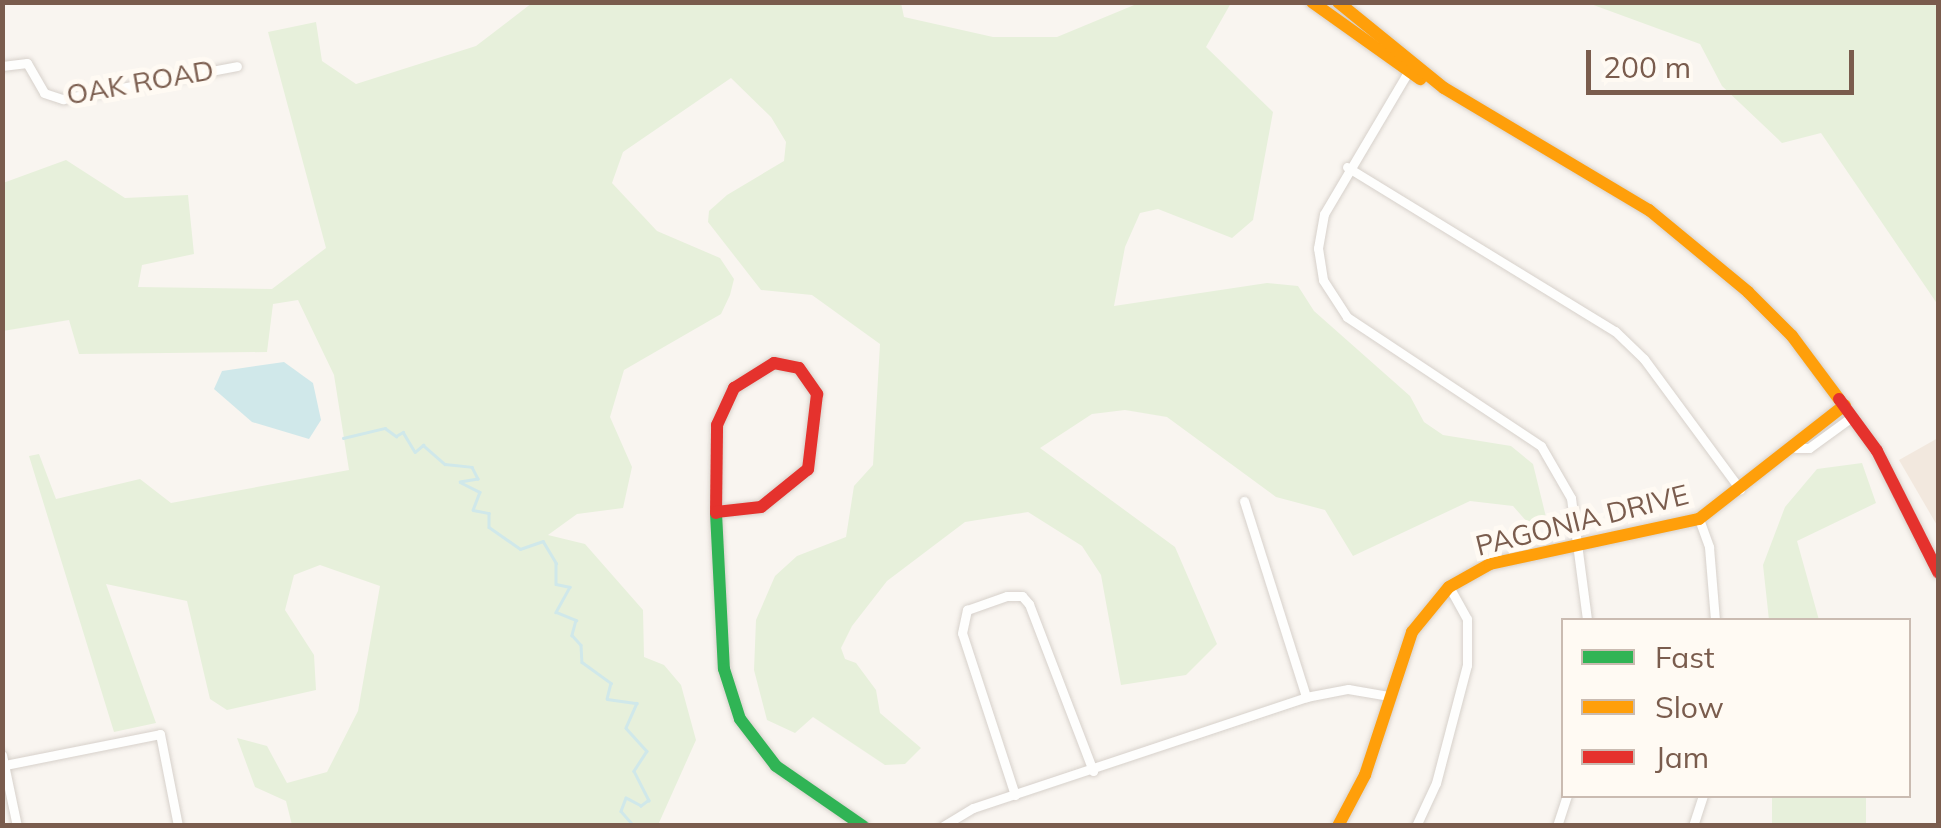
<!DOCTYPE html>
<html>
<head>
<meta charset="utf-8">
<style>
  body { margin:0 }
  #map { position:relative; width:1941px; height:828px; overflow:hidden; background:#f9f5f0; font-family:Mulish,sans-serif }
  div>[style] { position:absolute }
  .residential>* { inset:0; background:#f2e8de }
  .green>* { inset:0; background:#e7f0db; transform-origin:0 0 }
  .water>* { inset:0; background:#d0e8ea }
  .stream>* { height:2.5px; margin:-1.25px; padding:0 1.25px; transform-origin:1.25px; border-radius:1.25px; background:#d0e8ea }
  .roads { filter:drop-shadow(0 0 2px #d7d1cb) drop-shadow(0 0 2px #d7d1cb) }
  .street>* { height:9px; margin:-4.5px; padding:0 4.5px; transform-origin:4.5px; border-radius:4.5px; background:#fefefd }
  .fast>* { height:12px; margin:-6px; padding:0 6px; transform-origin:6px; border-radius:6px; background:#30b455 }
  .slow>* { height:12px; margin:-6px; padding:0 6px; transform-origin:6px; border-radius:6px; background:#ff9f0a }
  .jam>* { height:12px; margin:-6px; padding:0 6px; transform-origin:6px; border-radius:6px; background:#e5322d }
  span { translate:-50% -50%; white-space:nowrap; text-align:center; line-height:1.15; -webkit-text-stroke:10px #fffaf3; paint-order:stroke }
  .street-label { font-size:28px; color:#7a5c4d }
  .frame { position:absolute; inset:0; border:5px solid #7a5c4d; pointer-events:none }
  .legend { position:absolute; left:1561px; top:618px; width:350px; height:180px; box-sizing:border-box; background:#fffaf3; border:2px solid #cabbb1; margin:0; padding:12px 18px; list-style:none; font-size:30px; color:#7a5c4d }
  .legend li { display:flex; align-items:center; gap:20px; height:50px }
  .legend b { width:50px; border:2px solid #cabbb1 }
  .scale { position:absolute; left:1586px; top:50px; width:268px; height:45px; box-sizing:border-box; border:5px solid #7a5c4d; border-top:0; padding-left:12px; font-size:30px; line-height:35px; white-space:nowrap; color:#7a5c4d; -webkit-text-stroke:8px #fffaf3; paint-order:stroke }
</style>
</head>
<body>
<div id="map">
  <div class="residential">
    <div style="clip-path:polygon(1938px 438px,1938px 527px,1899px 460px)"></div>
  </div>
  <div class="green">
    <div style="clip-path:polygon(532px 3px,901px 3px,904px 17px,993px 37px,1057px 37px,1139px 3px,1231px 3px,1206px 47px,1273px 112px,1253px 220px,1232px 238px,1158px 209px,1140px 213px,1125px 247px,1114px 306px,1267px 283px,1298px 286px,1314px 311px,1410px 396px,1424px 422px,1443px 435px,1511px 446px,1533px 464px,1546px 517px,1528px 523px,1513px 506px,1470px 501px,1353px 556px,1325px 510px,1276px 497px,1167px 417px,1125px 410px,1092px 414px,1040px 448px,1175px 547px,1217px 644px,1186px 675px,1121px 685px,1101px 575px,1082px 546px,1028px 512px,965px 522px,887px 581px,852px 626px,841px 648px,845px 659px,856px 663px,876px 690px,880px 713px,921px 748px,905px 764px,885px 765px,813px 717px,795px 733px,767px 720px,754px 670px,756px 620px,775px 576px,797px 556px,846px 537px,854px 486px,873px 465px,880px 344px,812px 295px,761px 290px,708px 222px,709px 211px,727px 195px,784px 161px,786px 142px,771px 117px,731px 78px,623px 152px,612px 183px,657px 231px,720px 258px,734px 279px,730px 295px,721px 314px,624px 370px,610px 417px,632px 467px,623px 508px,577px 514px,548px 535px,585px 544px,643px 610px,644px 657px,664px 665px,681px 685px,696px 740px,658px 825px,292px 825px,286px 801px,255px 787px,237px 738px,267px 746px,287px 783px,327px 772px,358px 711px,380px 586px,320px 565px,294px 575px,285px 610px,314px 655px,316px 690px,227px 710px,210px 699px,187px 601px,106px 584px,156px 723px,114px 732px,29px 456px,39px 454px,56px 499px,140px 479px,171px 503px,349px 470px,334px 375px,298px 300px,273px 304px,267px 352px,79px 354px,69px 320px,3px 331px,3px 183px,66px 160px,125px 198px,188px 195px,194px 254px,142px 265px,138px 287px,272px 289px,326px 248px,268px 32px,316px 22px,322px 61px,356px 84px,476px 46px)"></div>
    <div style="clip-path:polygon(1588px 3px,1938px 3px,1938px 305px,1821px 133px,1782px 143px,1722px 86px,1700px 44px)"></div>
    <div style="clip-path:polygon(1862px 463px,1876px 503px,1797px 541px,1819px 620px,1769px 620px,1763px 565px,1785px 507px,1817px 469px)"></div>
    <div style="left:1772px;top:796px;width:94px;height:29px"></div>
  </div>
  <div class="water">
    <div style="clip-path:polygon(284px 362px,313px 383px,321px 420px,309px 439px,252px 422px,214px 389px,222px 371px)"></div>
  </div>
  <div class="stream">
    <div style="left:343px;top:438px;width:43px;rotate:-13.4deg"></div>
    <div style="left:385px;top:428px;width:14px;rotate:36deg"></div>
    <div style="left:396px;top:436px;width:8px;rotate:-30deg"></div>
    <div style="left:403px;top:432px;width:23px;rotate:59deg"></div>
    <div style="left:415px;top:452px;width:11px;rotate:-41deg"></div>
    <div style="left:423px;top:445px;width:29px;rotate:41deg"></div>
    <div style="left:445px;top:464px;width:27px;rotate:6deg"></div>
    <div style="left:472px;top:467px;width:13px;rotate:63deg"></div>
    <div style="left:478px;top:479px;width:18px;rotate:171deg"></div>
    <div style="left:460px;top:482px;width:22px;rotate:27deg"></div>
    <div style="left:480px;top:492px;width:19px;rotate:111deg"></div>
    <div style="left:473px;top:510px;width:16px;rotate:11deg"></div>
    <div style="left:489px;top:513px;width:14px;rotate:90deg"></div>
    <div style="left:489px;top:527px;width:38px;rotate:35deg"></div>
    <div style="left:520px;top:549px;width:24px;rotate:-19deg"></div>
    <div style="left:543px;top:541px;width:26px;rotate:59deg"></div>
    <div style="left:556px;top:563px;width:21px;rotate:90deg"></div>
    <div style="left:556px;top:584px;width:14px;rotate:12deg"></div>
    <div style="left:570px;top:587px;width:29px;rotate:119deg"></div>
    <div style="left:556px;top:612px;width:22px;rotate:22deg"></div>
    <div style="left:576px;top:620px;width:16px;rotate:105deg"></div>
    <div style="left:572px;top:635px;width:13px;rotate:48deg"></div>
    <div style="left:581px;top:645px;width:17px;rotate:87deg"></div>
    <div style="left:582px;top:662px;width:36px;rotate:36deg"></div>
    <div style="left:611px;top:683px;width:16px;rotate:104deg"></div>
    <div style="left:607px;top:699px;width:30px;rotate:8deg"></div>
    <div style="left:637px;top:703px;width:27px;rotate:114deg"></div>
    <div style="left:626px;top:728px;width:31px;rotate:48deg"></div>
    <div style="left:647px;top:751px;width:24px;rotate:123deg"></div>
    <div style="left:634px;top:771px;width:33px;rotate:63deg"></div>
    <div style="left:649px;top:800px;width:10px;rotate:143deg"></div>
    <div style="left:641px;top:806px;width:17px;rotate:-152deg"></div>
    <div style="left:626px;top:798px;width:14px;rotate:111deg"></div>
    <div style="left:621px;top:811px;width:20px;rotate:49deg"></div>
  </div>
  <div class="roads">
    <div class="street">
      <div style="left:2px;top:66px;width:25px;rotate:-7deg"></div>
      <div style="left:27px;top:63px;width:34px;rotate:60deg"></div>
      <div style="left:44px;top:93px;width:20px;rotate:18deg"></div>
      <div style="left:63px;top:99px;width:177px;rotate:-10.7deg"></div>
      <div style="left:1408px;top:72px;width:165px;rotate:120.6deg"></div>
      <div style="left:1324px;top:214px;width:35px;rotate:100deg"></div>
      <div style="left:1318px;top:248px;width:32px;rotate:81deg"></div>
      <div style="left:1323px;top:280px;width:44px;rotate:57deg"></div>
      <div style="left:1347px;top:317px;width:233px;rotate:33.6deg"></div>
      <div style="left:1541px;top:446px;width:60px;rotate:60deg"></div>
      <div style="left:1571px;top:498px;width:123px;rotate:82.5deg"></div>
      <div style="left:1347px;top:167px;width:314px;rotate:31.5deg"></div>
      <div style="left:1615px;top:331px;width:40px;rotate:44deg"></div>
      <div style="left:1644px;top:359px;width:162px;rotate:53.6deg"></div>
      <div style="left:1796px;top:448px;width:13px"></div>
      <div style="left:1809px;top:448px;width:54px;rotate:-36deg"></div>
      <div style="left:1244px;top:501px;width:206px;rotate:72.4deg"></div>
      <div style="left:1699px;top:519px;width:30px;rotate:70deg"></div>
      <div style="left:1709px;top:547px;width:73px;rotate:85.3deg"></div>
      <div style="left:2px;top:755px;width:73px;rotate:78.1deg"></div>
      <div style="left:5px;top:765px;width:158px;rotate:-11.3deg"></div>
      <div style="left:160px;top:734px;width:94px;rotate:78.9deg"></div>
      <div style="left:1015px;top:795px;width:170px;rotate:-108.1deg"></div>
      <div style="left:962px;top:633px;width:24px;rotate:-78deg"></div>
      <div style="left:967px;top:610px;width:42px;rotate:-19.3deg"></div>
      <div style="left:1007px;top:596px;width:15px"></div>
      <div style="left:1022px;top:596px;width:11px;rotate:49deg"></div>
      <div style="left:1029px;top:604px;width:179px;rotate:69deg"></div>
      <div style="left:943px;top:826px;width:35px;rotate:-31deg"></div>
      <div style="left:973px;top:808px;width:351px;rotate:-18.4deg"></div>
      <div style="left:1306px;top:697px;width:43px;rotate:-10.8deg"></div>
      <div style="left:1348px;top:689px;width:42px;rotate:9.7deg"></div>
      <div style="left:1416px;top:826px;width:47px;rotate:-65.1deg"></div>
      <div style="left:1436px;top:783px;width:122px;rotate:-75.3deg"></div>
      <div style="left:1467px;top:665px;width:46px;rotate:-90deg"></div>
      <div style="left:1467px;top:619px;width:37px;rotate:-119deg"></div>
      <div style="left:1557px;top:826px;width:32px;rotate:-72deg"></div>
      <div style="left:1693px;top:826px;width:32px;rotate:-72deg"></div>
    </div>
    <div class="fast">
      <div style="left:716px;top:513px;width:156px;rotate:87.1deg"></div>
      <div style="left:724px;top:669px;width:52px;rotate:72.3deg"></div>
      <div style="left:740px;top:719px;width:59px;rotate:52.5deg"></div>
      <div style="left:776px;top:766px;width:106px;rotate:34.6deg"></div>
    </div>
    <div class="slow">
      <div style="left:1312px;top:2px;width:133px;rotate:35.5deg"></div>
      <div style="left:1338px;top:2px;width:136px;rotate:39.1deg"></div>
      <div style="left:1444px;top:88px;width:239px;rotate:30.8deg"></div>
      <div style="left:1649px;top:210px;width:129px;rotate:39.6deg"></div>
      <div style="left:1748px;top:292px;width:62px;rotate:45deg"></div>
      <div style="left:1792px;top:336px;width:79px;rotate:53.3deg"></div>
      <div style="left:1338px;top:826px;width:58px;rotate:-62.1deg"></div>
      <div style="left:1365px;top:775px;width:151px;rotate:-71.8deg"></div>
      <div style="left:1412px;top:632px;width:58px;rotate:-50.6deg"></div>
      <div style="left:1449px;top:587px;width:47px;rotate:-29.3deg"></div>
      <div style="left:1490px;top:564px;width:214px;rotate:-12.2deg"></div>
      <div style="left:1699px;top:519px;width:185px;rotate:-38deg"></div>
    </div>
    <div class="jam">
      <div style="left:1839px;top:399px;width:64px;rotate:53.8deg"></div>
      <div style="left:1877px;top:451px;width:136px;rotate:63.2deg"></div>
      <div style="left:716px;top:513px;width:88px;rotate:-89.3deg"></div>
      <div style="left:717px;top:425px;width:41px;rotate:-65.3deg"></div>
      <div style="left:734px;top:388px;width:47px;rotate:-32deg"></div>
      <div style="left:774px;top:363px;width:25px;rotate:11deg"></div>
      <div style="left:799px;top:368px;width:32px;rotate:55deg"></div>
      <div style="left:817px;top:394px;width:76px;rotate:96.8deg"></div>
      <div style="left:808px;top:469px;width:60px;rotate:141deg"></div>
      <div style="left:761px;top:507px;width:45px;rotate:173.7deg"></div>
    </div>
  </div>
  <div class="street-label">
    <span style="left:140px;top:82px;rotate:-10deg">OAK ROAD</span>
    <span style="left:1582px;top:520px;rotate:-14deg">PAGONIA DRIVE</span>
  </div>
  <div class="frame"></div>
  <ul class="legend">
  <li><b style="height:12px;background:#30b455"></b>Fast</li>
  <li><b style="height:12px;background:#ff9f0a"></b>Slow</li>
  <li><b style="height:12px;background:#e5322d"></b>Jam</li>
  </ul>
  <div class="scale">200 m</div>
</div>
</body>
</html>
